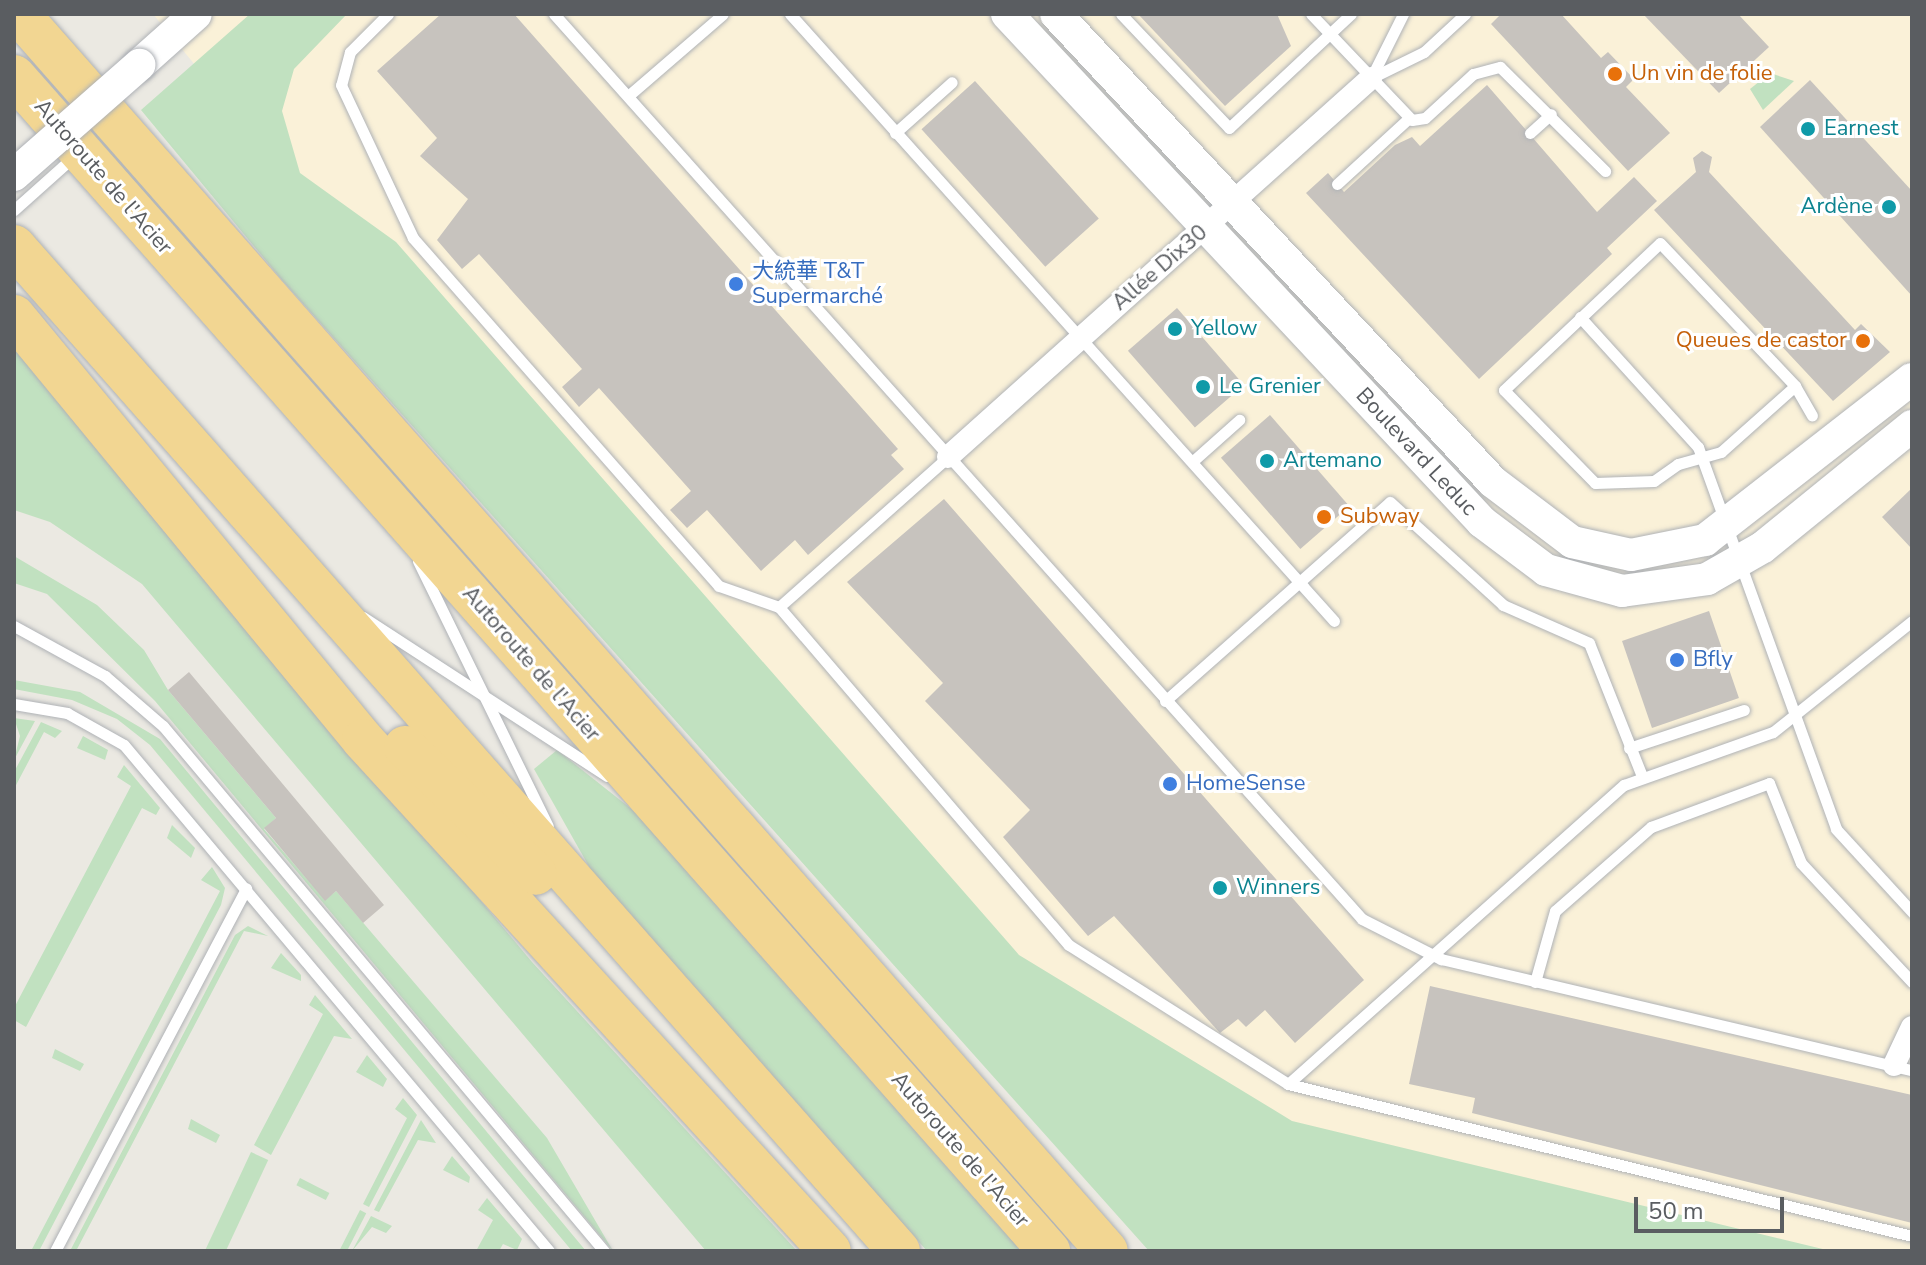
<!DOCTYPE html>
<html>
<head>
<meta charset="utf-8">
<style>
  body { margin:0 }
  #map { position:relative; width:1926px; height:1265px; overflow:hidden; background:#ebe9e2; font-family:"Nunito Sans","Noto Sans SC",sans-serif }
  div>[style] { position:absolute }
  .commercial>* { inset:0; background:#faf1d8 }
  .green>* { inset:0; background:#c1e1c0; transform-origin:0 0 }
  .building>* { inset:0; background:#c7c3be; transform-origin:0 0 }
  .roads { filter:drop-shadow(0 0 2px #afb2b6) drop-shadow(0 0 2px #afb2b6) }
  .lane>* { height:11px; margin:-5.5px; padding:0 5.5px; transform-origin:5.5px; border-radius:5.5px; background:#fff }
  .street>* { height:22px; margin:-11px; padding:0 11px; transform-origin:11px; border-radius:11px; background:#fff }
  .secondary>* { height:32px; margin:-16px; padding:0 16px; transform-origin:16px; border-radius:16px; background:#fff }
  .highway>* { height:42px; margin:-21px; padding:0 21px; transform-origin:21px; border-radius:21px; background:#f2d692 }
  .bridges { filter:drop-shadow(0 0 2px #aeb1b6) drop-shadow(0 0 2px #aeb1b6) }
  .secondary-bridge>* { height:32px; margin:-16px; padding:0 16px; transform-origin:16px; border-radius:16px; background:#fff }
  .dots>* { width:22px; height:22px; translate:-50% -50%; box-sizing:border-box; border:4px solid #fff; border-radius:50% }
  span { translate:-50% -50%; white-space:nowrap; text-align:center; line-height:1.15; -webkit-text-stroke:6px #fff; paint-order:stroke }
  .food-label { font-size:22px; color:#c56008 }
  .left { translate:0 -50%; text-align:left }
  .right { translate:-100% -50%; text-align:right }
  .culture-label { font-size:22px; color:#0d838f }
  .street-label { font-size:22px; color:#5a5d61 }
  .shop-label { font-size:22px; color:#366cbe }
  .frame { position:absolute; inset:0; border:16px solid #5a5d61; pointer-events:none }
  .scale { position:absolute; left:1634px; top:1197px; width:150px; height:36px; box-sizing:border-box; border:4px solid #5a5d61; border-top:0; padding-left:10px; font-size:24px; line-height:28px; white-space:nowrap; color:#5a5d61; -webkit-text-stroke:6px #fff; paint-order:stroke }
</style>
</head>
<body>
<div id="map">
  <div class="commercial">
    <div style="clip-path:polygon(153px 14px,1912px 14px,1912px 1251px,1173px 1251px)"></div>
  </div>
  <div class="green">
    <div style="clip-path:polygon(250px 14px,347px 14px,294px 69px,282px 111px,300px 173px,396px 242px,1019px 955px,1292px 1121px,1831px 1251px,1149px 1251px,282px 280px,141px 110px)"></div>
    <div style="clip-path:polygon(1770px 73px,1794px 81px,1763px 110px,1750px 89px)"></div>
    <div style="clip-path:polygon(14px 343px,532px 962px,797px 1251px,706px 1251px,142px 584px,50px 522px,14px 510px)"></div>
    <div style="clip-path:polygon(14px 556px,97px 605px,144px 650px,168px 690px,276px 818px,264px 829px,325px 900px,336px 891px,547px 1138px,613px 1251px,155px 701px,47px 594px,14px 583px)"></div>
    <div style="clip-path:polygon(14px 680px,80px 692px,160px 739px,586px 1251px,572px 1251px,150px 745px,117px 719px,72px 700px,14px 689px)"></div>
    <div style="clip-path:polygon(14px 718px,35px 721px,14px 760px,20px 736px)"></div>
    <div style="clip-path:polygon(41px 722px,62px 731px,55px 738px,44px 732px,14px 789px,14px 772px)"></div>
    <div style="clip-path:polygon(83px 736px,108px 750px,105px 760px,77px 748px)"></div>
    <div style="clip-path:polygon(557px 750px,668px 838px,1027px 1251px,927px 1251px,596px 879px,534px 769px)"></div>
    <div style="clip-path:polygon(124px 765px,160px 808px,156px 815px,142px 808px,26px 1027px,14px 1020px,14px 1008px,131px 786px,117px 777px)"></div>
    <div style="clip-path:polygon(172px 825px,195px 848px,191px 858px,167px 838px)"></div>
    <div style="clip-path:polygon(212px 867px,225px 888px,221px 905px,39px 1251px,31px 1251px,220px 891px,201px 880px)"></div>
    <div style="clip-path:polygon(248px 926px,268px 936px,244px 931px,76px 1251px,70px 1251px,235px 935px)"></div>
    <div style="clip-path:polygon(281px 953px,301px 975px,301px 981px,271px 968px)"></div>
    <div style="clip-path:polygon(315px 995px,352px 1039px,334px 1036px,271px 1155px,254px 1145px,323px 1014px,309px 1005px)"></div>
    <div style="clip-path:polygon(55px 1049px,84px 1064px,80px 1071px,52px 1058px)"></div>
    <div style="clip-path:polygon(367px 1055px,387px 1079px,383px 1087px,356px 1072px)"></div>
    <div style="clip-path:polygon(403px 1098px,417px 1115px,369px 1207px,363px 1204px,407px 1118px,395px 1109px)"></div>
    <div style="clip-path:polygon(191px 1119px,220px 1135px,216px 1143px,188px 1129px)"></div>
    <div style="clip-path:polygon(421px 1120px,436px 1143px,418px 1140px,379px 1212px,374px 1210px)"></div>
    <div style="left:251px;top:1152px;width:19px;height:112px;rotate:25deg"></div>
    <div style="clip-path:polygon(452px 1156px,470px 1177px,469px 1183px,443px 1170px)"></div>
    <div style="left:300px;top:1178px;width:33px;height:8px;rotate:27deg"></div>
    <div style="clip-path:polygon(487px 1198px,522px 1239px,517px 1250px,503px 1244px,499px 1251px,476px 1251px,493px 1220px,478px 1210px)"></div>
    <div style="left:360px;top:1210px;width:7px;height:47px;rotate:27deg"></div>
    <div style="clip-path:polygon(371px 1216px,392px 1226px,386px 1233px,372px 1227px,352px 1251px)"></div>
  </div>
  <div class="building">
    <div style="clip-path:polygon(441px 14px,514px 14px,898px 449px,891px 455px,904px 469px,808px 555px,795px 540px,761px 571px,707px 510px,687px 528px,670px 510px,691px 491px,599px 388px,579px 407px,562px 387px,582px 369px,479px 254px,462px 269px,437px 240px,468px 199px,420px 156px,437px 138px,377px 71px)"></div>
    <div style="clip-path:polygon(1138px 14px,1277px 14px,1291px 46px,1225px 106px)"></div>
    <div style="clip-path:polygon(1501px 14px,1561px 14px,1601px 58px,1608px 52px,1634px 79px,1626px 87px,1670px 133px,1628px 171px,1491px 24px)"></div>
    <div style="clip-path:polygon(1643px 14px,1738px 14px,1769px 47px,1719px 93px)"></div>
    <div style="clip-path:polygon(1810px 80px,1912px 191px,1912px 296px,1760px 127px)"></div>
    <div style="left:975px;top:81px;width:185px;height:72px;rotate:48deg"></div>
    <div style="clip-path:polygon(1487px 85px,1597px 212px,1634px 177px,1657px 201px,1607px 248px,1612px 254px,1479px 379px,1306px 193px,1328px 173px,1344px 192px,1395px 145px,1412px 137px,1420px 146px)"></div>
    <div style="clip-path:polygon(1702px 151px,1712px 157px,1709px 172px,1855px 330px,1861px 324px,1890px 352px,1833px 401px,1654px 210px,1696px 172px,1693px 158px)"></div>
    <div style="left:1177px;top:308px;width:102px;height:65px;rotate:49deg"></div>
    <div style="left:1270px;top:415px;width:121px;height:65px;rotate:49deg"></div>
    <div style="clip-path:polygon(1912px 488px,1912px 549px,1882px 517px)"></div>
    <div style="clip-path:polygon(944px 499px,1364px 980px,1295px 1043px,1265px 1010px,1246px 1027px,1238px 1019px,1220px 1033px,1114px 916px,1088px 936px,1003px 837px,1030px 810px,925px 701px,943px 683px,847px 582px)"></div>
    <div style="left:1709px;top:611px;width:92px;height:92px;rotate:71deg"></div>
    <div style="clip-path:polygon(189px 672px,384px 905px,363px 923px,336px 891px,325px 901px,264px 828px,276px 818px,168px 690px)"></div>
    <div style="clip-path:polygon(1430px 986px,1912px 1095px,1912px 1223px,1472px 1113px,1475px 1098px,1409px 1084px)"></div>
  </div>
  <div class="roads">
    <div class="lane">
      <div style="left:388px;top:14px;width:54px;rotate:135deg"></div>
      <div style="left:350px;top:52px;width:34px;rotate:105deg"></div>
      <div style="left:341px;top:85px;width:169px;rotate:64.8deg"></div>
      <div style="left:413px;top:238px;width:463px;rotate:48.7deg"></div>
      <div style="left:719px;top:586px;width:64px;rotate:19.3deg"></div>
      <div style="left:779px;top:607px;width:445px;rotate:49.4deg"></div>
      <div style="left:1069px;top:945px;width:259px;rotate:32.4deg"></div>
      <div style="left:1288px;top:1084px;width:642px;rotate:13.69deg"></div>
      <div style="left:554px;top:14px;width:1213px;rotate:48.24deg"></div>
      <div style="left:1362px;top:919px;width:89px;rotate:26.9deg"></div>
      <div style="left:1441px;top:959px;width:484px;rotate:13.3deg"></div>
      <div style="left:790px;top:14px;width:815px;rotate:48.13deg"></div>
      <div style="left:1121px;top:14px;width:157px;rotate:46.5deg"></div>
      <div style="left:1229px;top:128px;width:167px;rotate:-43.1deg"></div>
      <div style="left:1311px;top:14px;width:146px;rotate:46.4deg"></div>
      <div style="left:1412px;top:120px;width:13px;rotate:-9deg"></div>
      <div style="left:1425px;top:118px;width:65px;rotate:-42.5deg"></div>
      <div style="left:1473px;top:74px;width:28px;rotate:-15deg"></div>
      <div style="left:1500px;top:67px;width:148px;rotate:44.7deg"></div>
      <div style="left:1371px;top:78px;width:59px;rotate:-26.1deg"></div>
      <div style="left:1424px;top:52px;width:56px;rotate:-42.8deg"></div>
      <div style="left:1371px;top:78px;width:72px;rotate:-63.4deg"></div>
      <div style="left:628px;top:96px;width:125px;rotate:-40.8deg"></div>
      <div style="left:895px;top:133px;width:76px;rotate:-41.8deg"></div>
      <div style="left:1530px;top:133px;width:28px;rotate:-42deg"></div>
      <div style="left:1337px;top:184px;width:98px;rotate:-42.5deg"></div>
      <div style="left:14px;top:210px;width:79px;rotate:-41.9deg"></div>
      <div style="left:1660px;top:243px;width:197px;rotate:46.6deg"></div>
      <div style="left:1795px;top:386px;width:99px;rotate:138.3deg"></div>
      <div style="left:1721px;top:452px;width:45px;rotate:164.4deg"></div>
      <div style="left:1678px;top:464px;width:29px;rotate:145deg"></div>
      <div style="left:1654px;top:481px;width:59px;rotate:178.1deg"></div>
      <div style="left:1595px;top:483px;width:130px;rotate:-134.4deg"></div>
      <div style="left:1504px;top:390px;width:214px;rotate:-43.3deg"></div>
      <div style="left:1580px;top:317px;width:176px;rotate:47.8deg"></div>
      <div style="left:1698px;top:447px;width:406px;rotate:70.1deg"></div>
      <div style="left:1836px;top:829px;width:113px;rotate:47.5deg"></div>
      <div style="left:1795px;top:386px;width:34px;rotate:60deg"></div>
      <div style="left:1193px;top:461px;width:62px;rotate:-41.7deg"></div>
      <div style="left:418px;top:561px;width:295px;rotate:63.9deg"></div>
      <div style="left:779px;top:607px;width:226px;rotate:-41.6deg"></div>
      <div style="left:363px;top:617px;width:291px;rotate:33.1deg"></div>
      <div style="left:14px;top:626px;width:104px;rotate:28.8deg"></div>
      <div style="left:105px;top:676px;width:77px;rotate:40.8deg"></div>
      <div style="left:163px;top:726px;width:686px;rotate:49.97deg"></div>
      <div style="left:1165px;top:701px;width:300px;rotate:-41.5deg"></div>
      <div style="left:1390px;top:502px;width:153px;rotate:42.3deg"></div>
      <div style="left:1503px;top:605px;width:94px;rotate:23.8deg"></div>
      <div style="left:1589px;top:643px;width:143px;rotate:68.3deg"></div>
      <div style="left:14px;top:704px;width:54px;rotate:9.6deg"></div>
      <div style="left:67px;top:713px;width:65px;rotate:29.3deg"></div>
      <div style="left:124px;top:745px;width:661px;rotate:49.97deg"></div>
      <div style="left:1629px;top:748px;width:121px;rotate:-18.3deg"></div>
      <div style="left:1535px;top:982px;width:74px;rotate:-74.3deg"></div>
      <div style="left:1555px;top:911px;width:128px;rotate:-41.2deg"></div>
      <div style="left:1651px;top:827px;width:126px;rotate:-20.4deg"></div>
      <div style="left:1769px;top:783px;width:86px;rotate:68.2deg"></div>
      <div style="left:1801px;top:863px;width:163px;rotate:47deg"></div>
      <div style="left:1288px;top:1084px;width:450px;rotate:-41.7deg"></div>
      <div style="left:1624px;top:785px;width:158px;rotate:-19.6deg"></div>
      <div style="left:1773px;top:732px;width:178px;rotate:-38.6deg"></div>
      <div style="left:55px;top:1251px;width:410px;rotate:-62.2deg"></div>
    </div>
    <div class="street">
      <div style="left:948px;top:457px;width:568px;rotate:-41.86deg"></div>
      <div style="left:1894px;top:1065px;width:42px;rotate:-64.7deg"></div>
    </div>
    <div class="secondary">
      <div style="left:1007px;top:14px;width:695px;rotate:46.92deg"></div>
      <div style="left:1482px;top:522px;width:80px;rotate:36.9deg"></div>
      <div style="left:1546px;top:570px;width:79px;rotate:15.4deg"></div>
      <div style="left:1622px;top:591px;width:86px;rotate:-8deg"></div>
      <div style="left:1707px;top:579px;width:64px;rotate:-29.7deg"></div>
      <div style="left:1763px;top:547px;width:192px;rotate:-39.1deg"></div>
      <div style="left:1056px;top:14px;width:640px;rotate:46.96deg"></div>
      <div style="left:1493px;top:482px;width:99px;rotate:37.2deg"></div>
      <div style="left:1572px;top:542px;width:60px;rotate:12.4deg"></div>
      <div style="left:1631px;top:555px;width:76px;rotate:-11.5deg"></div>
      <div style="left:1705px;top:540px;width:262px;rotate:-37.9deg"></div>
      <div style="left:139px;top:65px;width:76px;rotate:-41.8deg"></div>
    </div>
    <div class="highway">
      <div style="left:19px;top:14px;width:1647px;rotate:48.67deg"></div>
      <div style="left:14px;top:76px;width:1566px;rotate:48.62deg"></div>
      <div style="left:14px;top:246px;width:1339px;rotate:48.63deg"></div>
      <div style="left:14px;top:316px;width:549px;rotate:50.54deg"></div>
      <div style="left:363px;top:740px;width:692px;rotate:47.58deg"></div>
      <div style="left:405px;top:747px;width:182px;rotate:44.1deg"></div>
    </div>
  </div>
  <div class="bridges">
    <div class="secondary-bridge">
      <div style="left:14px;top:175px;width:167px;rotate:-41.3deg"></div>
    </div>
  </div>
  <div class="dots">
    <div style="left:1615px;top:74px;background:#e8710a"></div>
    <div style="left:1808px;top:129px;background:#0f9aa8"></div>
    <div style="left:1889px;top:207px;background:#0f9aa8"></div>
    <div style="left:736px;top:284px;background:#3f7fe0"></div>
    <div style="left:1175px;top:329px;background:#0f9aa8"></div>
    <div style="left:1863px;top:341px;background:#e8710a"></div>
    <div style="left:1203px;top:387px;background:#0f9aa8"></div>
    <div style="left:1267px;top:461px;background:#0f9aa8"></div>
    <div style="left:1324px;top:517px;background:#e8710a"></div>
    <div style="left:1677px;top:660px;background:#3f7fe0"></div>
    <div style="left:1170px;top:784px;background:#3f7fe0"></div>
    <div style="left:1220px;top:888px;background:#0f9aa8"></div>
  </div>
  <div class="food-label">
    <span class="left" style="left:1631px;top:74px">Un vin de folie</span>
    <span class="right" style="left:1847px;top:341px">Queues de castor</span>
    <span class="left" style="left:1340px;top:517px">Subway</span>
  </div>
  <div class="culture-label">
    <span class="left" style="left:1824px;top:129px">Earnest</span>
    <span class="right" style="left:1873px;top:207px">Ardène</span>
    <span class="left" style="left:1191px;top:329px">Yellow</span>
    <span class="left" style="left:1219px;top:387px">Le Grenier</span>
    <span class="left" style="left:1283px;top:461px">Artemano</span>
    <span class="left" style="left:1236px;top:888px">Winners</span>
  </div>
  <div class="street-label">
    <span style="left:103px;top:177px;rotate:49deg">Autoroute de l'Acier</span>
    <span style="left:1160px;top:268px;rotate:-41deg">Allée Dix30</span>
    <span style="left:1416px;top:452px;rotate:47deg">Boulevard Leduc</span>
    <span style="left:531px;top:664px;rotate:49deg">Autoroute de l'Acier</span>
    <span style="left:960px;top:1150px;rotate:49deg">Autoroute de l'Acier</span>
  </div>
  <div class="shop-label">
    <span class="left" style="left:752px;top:284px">大統華 T&amp;T<br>Supermarché</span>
    <span class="left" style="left:1693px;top:660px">Bfly</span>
    <span class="left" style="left:1186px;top:784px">HomeSense</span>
  </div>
  <div class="frame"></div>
  <div class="scale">50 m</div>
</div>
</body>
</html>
